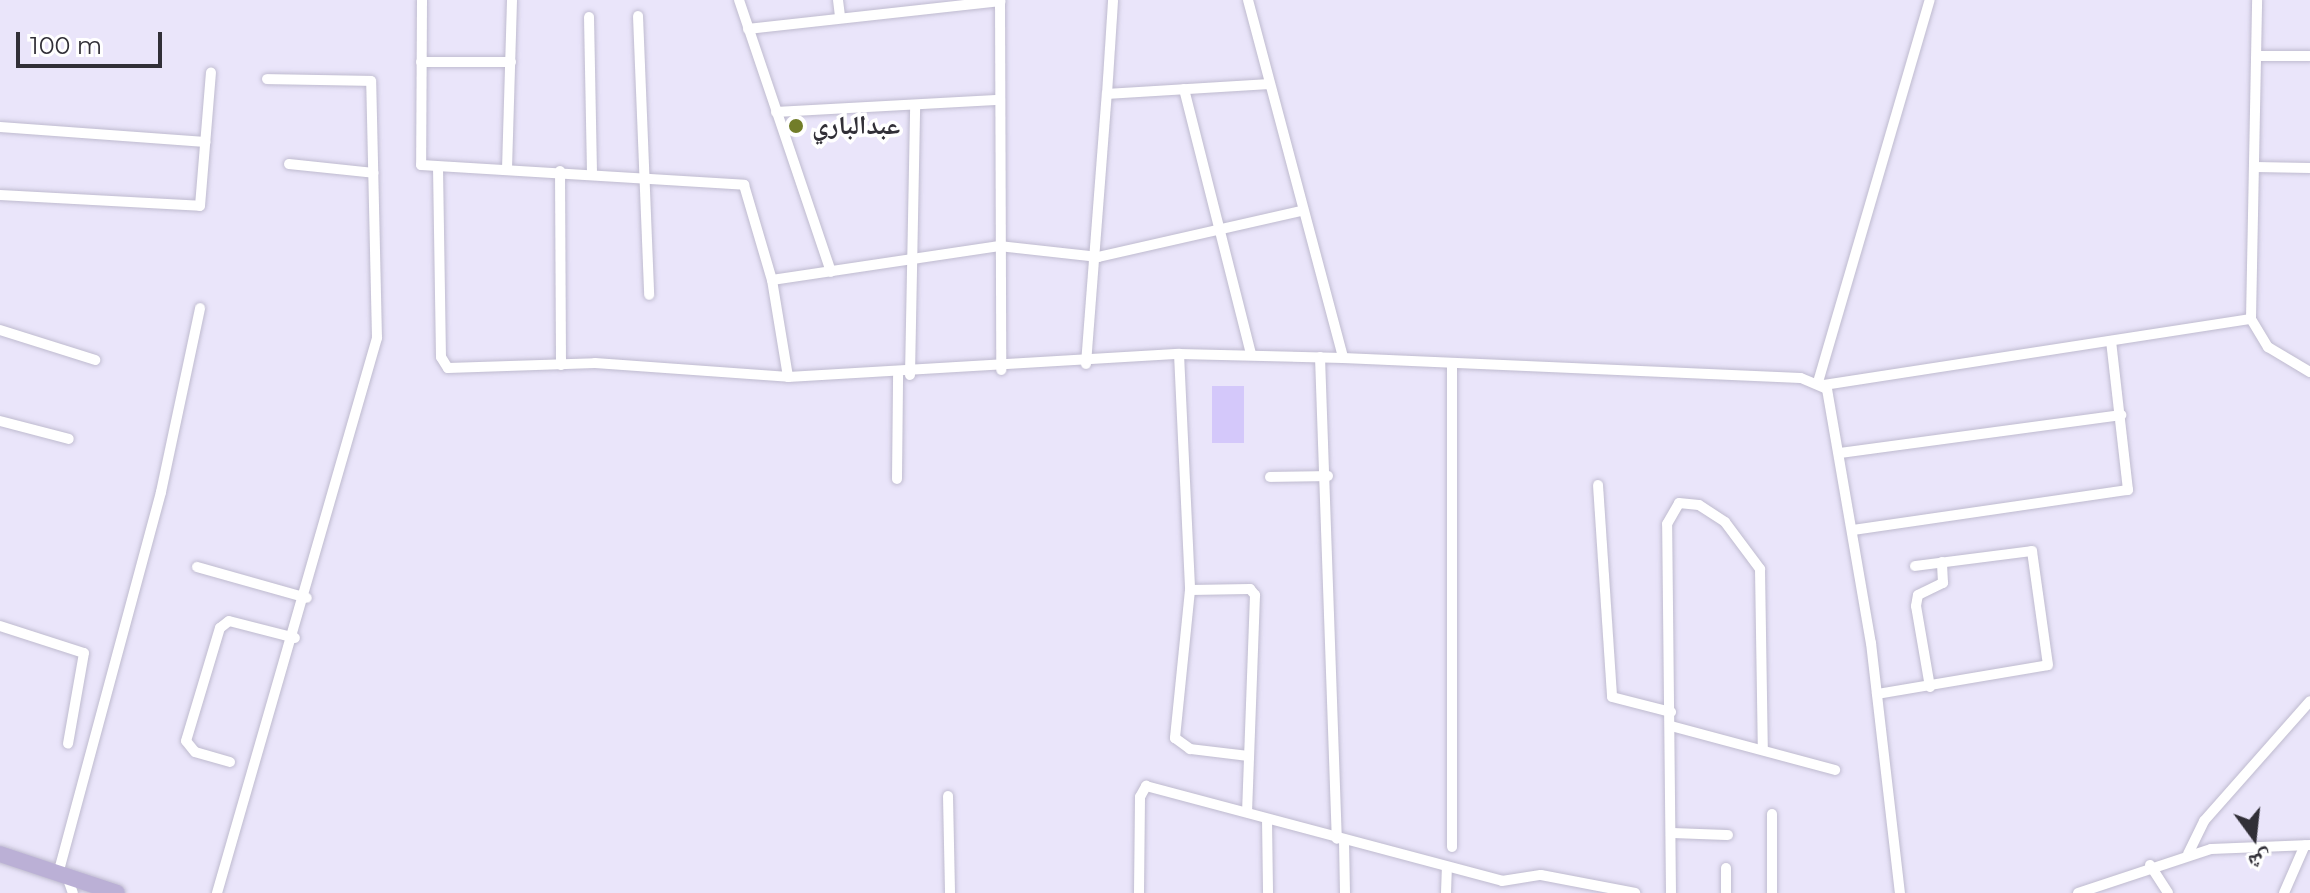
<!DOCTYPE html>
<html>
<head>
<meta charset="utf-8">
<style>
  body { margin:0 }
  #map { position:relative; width:2310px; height:893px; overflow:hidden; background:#eae5fa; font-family:Montserrat,"Noto Naskh Arabic",sans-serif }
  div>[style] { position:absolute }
  .green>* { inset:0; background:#d4c8fa; transform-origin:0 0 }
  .roads { filter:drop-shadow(0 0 2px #bfbbcf) drop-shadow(0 0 2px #bfbbcf) }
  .street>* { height:10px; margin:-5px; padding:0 5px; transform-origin:5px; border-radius:5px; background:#fff }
  .primary>* { height:16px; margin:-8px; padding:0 8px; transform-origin:8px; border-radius:8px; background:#bbb0d6 }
  .dots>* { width:22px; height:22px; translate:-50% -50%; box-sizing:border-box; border:4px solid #fff; border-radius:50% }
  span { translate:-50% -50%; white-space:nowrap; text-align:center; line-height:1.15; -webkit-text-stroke:7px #fff; paint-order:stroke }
  .poi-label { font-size:26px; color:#312f37; font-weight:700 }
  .left { translate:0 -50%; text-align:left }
  .north { position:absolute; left:2214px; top:797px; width:80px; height:80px; -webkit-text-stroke:6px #fff; paint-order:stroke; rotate:165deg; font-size:22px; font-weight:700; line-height:32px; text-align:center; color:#312f37 }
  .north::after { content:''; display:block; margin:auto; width:28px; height:36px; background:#312f37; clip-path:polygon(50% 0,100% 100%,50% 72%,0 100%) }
  .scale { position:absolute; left:16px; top:32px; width:146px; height:36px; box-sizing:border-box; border:4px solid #312f37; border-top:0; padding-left:10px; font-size:24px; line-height:28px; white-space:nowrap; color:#312f37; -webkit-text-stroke:6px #fff; paint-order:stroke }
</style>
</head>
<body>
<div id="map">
  <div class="green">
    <div style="left:1212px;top:386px;width:32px;height:57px"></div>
  </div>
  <div class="roads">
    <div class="street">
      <div style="left:422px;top:0;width:165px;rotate:90.3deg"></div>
      <div style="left:421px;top:165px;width:324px;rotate:3.5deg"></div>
      <div style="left:744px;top:185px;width:99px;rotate:73.6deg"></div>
      <div style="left:772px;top:280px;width:98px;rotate:80.6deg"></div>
      <div style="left:788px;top:377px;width:392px;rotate:-3.4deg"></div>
      <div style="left:1179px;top:354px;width:164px;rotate:1.4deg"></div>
      <div style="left:739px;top:0;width:287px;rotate:71.3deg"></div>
      <div style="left:838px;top:0;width:16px;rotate:83deg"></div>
      <div style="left:1000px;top:0;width:370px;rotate:89.8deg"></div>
      <div style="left:1248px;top:0;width:370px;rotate:75.1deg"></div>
      <div style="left:1343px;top:358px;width:458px;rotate:2.5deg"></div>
      <div style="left:1801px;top:378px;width:28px;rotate:23deg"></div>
      <div style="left:1827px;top:389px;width:258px;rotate:80.2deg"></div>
      <div style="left:1871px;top:643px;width:252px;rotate:83.4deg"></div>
      <div style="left:638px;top:16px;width:279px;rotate:87.7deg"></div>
      <div style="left:589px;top:17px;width:156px;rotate:88.9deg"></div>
      <div style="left:748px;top:29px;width:254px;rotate:-6.3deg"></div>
      <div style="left:2257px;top:56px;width:53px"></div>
      <div style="left:421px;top:62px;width:90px"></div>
      <div style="left:1184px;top:89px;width:273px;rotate:75.8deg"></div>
      <div style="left:1107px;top:94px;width:94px;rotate:-86.3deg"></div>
      <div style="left:776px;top:112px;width:224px;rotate:-3.1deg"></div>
      <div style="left:0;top:127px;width:206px;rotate:4.2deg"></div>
      <div style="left:289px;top:164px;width:85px;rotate:6deg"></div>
      <div style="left:438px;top:167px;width:190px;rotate:89.1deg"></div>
      <div style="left:441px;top:357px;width:13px;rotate:58deg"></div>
      <div style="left:448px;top:368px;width:147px;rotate:-1.9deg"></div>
      <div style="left:595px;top:363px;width:194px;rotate:4.1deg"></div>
      <div style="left:2255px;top:167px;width:55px;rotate:1deg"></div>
      <div style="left:507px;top:169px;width:169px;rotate:-88.3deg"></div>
      <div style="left:560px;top:171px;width:194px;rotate:89.7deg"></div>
      <div style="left:0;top:195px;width:200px;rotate:3.1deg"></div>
      <div style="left:200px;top:206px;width:134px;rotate:-85.3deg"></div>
      <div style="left:772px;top:280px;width:230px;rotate:-8.5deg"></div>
      <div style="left:999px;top:246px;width:100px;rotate:6.3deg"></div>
      <div style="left:1098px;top:257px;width:207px;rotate:-12.8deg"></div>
      <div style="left:2251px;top:319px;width:33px;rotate:59deg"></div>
      <div style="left:2268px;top:347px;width:49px;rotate:30.8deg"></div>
      <div style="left:0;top:330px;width:100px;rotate:17.5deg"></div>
      <div style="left:1179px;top:354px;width:236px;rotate:87.3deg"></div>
      <div style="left:1190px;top:590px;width:149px;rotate:95.8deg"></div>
      <div style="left:1175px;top:738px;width:19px;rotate:36deg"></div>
      <div style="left:1190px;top:749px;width:58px;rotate:6.9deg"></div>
      <div style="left:1320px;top:357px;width:482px;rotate:88deg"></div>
      <div style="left:1086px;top:364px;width:271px;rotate:-85.6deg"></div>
      <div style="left:1107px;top:94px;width:162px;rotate:-3.5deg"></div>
      <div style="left:1452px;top:366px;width:481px;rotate:90deg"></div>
      <div style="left:910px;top:375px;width:270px;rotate:-88.9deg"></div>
      <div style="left:1818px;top:382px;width:398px;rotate:-73.7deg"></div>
      <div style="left:1824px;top:385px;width:432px;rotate:-8.8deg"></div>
      <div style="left:2251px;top:319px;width:319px;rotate:-88.9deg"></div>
      <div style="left:0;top:421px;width:71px;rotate:14.6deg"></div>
      <div style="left:1840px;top:453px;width:284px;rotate:-7.7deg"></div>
      <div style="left:1270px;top:477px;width:58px;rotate:-1deg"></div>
      <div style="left:897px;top:479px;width:103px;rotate:-89.4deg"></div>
      <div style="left:1598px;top:485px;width:212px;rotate:86.2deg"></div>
      <div style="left:1612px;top:697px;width:61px;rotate:14.3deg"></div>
      <div style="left:1853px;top:530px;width:278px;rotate:-8.3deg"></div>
      <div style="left:2128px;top:490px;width:150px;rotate:-96.5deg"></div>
      <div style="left:197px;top:567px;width:114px;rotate:15.7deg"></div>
      <div style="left:1190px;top:590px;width:60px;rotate:-1deg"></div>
      <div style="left:1250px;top:589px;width:8px;rotate:50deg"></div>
      <div style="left:1255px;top:595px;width:215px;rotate:92.1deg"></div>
      <div style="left:0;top:626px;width:88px;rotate:17.8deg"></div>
      <div style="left:84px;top:653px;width:92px;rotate:100deg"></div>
      <div style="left:1930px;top:687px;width:82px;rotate:-99.8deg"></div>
      <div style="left:1916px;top:606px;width:11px;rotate:-80deg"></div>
      <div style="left:1918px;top:595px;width:28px;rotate:-26deg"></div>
      <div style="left:1943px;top:583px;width:21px;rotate:-93deg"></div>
      <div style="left:1877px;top:694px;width:173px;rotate:-9.6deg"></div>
      <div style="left:2048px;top:665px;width:115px;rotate:-98deg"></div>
      <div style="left:2032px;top:551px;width:118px;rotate:172.7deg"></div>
      <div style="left:1671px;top:726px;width:170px;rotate:15deg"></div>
      <div style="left:230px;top:762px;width:36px;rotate:-164deg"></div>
      <div style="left:195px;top:752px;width:14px;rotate:-129deg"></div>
      <div style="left:186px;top:741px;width:118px;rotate:-73.3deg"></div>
      <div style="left:220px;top:628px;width:11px;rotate:-38deg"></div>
      <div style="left:229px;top:621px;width:68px;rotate:14.4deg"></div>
      <div style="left:948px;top:796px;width:97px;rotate:88.8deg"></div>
      <div style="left:1267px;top:819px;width:74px;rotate:89.2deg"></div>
      <div style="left:1671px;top:833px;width:57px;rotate:2deg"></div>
      <div style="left:1344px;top:841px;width:52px;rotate:88.9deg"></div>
      <div style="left:2188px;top:854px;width:37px;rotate:-64deg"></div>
      <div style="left:2204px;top:821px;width:160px;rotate:-48.5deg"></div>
      <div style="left:2150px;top:865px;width:33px;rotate:57deg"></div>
      <div style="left:58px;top:874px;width:396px;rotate:-74.9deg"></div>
      <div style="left:161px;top:492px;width:188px;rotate:-78deg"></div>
      <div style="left:67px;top:876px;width:18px;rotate:71deg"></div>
      <div style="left:217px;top:893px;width:578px;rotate:-73.92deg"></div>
      <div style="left:377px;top:338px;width:257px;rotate:-91.3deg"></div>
      <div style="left:371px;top:81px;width:104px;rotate:-178.9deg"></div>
      <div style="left:1139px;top:893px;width:96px;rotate:-89.4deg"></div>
      <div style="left:1140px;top:797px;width:13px;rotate:-61deg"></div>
      <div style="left:1146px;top:786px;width:368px;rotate:14.9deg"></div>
      <div style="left:1502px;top:881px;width:39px;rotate:-9deg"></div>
      <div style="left:1541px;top:875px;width:96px;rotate:10.8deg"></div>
      <div style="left:1446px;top:893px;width:26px;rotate:-88deg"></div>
      <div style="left:1671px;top:893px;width:369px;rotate:-90.6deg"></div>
      <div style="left:1667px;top:524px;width:24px;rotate:-60deg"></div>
      <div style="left:1679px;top:503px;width:20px;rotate:6deg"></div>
      <div style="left:1699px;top:505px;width:31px;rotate:33deg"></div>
      <div style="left:1725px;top:522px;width:59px;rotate:53.3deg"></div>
      <div style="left:1760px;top:569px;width:181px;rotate:89.1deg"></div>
      <div style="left:1726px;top:893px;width:25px;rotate:-90deg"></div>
      <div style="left:1772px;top:893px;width:79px;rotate:-90deg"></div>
      <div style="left:2078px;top:893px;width:140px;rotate:-18.3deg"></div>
      <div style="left:2211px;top:849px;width:99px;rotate:-2.3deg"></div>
      <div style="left:2284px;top:893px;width:52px;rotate:-66.4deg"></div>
    </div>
    <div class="primary">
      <div style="left:0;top:854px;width:123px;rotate:18.4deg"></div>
    </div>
  </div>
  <div class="dots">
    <div style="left:796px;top:126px;background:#727d29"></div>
  </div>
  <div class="poi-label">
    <span class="left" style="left:812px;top:126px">عبدالباري</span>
  </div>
  <div class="north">ش</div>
  <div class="scale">100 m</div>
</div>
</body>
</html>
